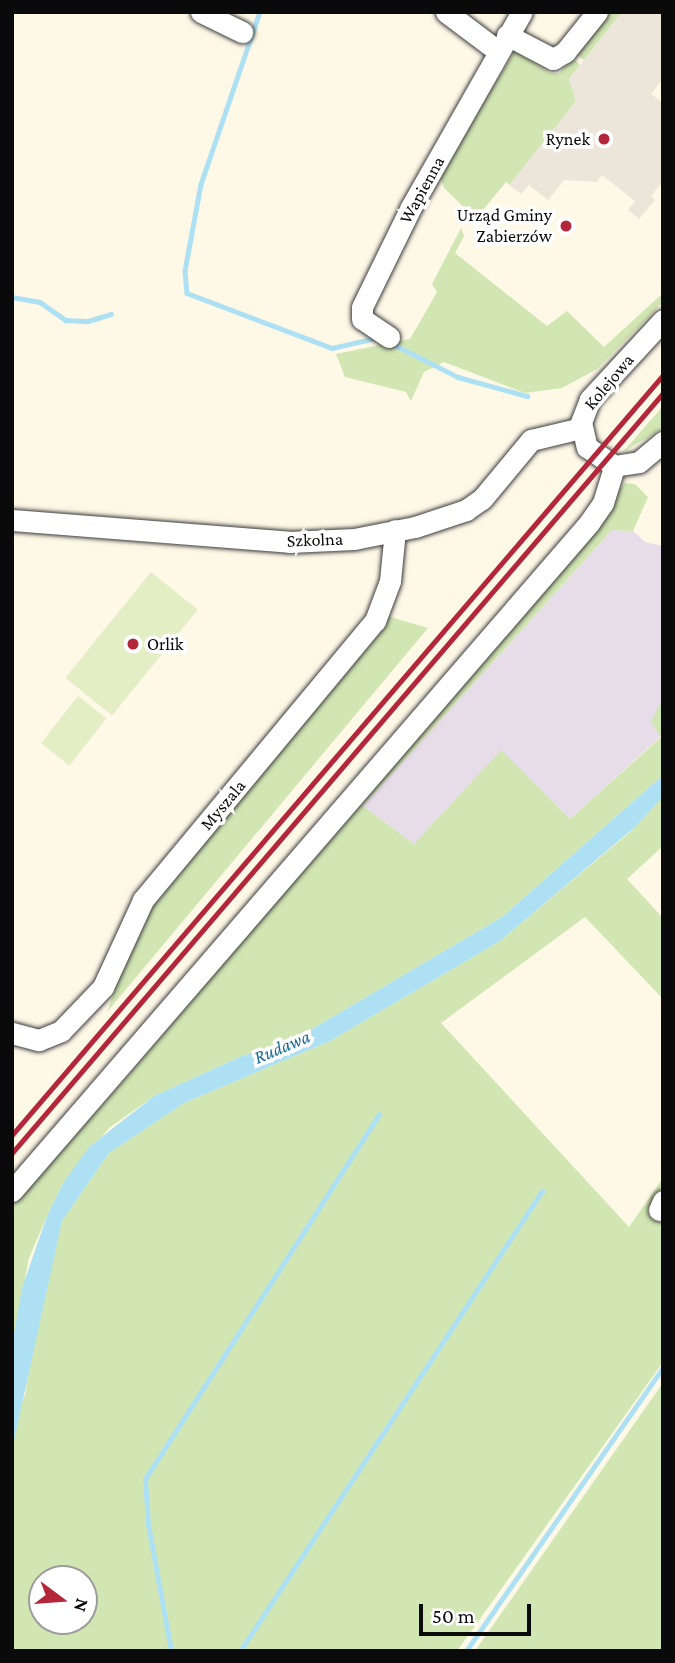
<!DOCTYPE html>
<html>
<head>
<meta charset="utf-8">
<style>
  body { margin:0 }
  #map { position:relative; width:675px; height:1663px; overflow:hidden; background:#fef8e7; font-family:"Crimson Pro",serif }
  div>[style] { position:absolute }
  .industrial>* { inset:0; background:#e7dde9 }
  .green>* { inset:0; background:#d2e6b3 }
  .pitch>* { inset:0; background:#e3eec4; transform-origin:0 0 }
  .plaza>* { inset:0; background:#ece5d9 }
  .water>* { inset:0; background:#aee0f4 }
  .stream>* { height:4.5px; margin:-2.25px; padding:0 2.25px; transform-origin:2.25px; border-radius:2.25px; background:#aee0f4 }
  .roads { filter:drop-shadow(0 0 2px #3d3d3d) drop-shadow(0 0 2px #3d3d3d) }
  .minor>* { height:21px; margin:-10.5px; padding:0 10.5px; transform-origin:10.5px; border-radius:10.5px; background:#fff }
  .rail>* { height:4.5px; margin:-2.25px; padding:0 2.25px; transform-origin:2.25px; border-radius:2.25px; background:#b4273a }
  .dots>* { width:19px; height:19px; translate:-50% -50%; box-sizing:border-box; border:4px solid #fff; border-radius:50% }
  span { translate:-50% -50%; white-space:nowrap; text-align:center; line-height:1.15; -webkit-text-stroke:7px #fff; paint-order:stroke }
  .poi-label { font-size:18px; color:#0a0a0a }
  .right { translate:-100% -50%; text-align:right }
  .left { translate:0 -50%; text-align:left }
  .street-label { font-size:18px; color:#0a0a0a }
  .water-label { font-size:19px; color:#186b96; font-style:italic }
  .frame { position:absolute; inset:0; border:14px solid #0a0a0a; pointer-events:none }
  .north { position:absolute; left:28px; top:1565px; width:70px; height:70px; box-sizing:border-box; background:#fff; border:2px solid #9d9d9d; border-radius:50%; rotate:106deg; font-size:19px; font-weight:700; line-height:28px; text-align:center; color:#0a0a0a }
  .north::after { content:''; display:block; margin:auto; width:24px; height:32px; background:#b4273a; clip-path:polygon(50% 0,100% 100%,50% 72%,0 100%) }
  .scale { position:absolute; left:419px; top:1604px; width:112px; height:32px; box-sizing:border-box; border:4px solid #0a0a0a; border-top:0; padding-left:9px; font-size:21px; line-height:24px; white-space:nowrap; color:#0a0a0a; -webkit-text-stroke:5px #fff; paint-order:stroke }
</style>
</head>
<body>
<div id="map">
  <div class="industrial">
    <div style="clip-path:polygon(612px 530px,633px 531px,645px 542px,663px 546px,661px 736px,570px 819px,501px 751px,414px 844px,363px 806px)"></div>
  </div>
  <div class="green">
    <div style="clip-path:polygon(611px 12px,622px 12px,584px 60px,576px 54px)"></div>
    <div style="clip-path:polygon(515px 51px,550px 73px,559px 73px,574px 59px,580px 65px,569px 79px,576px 101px,510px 185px,506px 182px,478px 216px,472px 215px,444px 188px,439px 175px)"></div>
    <div style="clip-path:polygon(461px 228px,464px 236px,455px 253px,547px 326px,567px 311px,604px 347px,663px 293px,663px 302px,597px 369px,562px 388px,525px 393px,444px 362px,424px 372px,411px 401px,406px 392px,345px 377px,336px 354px,410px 339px,437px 292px,432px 284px)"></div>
    <div style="clip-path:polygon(663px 406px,663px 428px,623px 452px)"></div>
    <div style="clip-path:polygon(625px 483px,635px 484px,648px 497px,633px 531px,612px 530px,601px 542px,363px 806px,414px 844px,501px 750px,570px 819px,661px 737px,651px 722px,663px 698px,663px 775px,502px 917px,295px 1039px,242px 1056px,154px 1096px,109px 1128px,63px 1183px,47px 1216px,29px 1258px,12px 1344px,12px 1206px,127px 1077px)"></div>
    <div style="clip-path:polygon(387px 616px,428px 628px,107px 1012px,142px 914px)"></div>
    <div style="clip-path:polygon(evenodd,663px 797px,663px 846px,627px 879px,663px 918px,663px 999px,585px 917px,441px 1023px,629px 1227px,663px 1178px,663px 1362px,457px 1651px,12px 1651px,12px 1450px,17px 1413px,25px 1395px,38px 1315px,62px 1221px,109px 1153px,184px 1103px,330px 1041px,500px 941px,629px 833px,663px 797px,42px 1579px,84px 1579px,84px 1621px,42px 1621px,42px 1579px)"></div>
    <div style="clip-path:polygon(663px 1383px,663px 1651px,475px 1651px,639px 1417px)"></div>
  </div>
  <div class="pitch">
    <div style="left:151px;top:572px;width:60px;height:136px;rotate:39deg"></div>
    <div style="left:78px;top:696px;width:36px;height:60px;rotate:38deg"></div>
  </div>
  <div class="plaza">
    <div style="clip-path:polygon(622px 12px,663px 12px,663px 79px,651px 94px,663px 103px,663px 181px,651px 196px,655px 200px,639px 219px,628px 210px,635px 201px,602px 175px,597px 182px,564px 180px,548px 200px,529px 185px,521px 194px,509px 185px,576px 101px,569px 79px)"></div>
  </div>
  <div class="water">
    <div style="clip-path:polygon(663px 775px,663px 797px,635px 827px,500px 941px,330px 1041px,184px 1103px,109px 1153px,62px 1221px,12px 1450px,12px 1344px,22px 1288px,47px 1216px,63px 1183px,89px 1147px,154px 1096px,242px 1056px,295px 1039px,502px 917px)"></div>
  </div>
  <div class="stream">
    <div style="left:260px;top:12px;width:182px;rotate:108.9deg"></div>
    <div style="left:201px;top:184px;width:88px;rotate:100.4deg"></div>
    <div style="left:185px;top:271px;width:22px;rotate:85deg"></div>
    <div style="left:187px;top:293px;width:155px;rotate:20.8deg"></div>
    <div style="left:332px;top:348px;width:45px;rotate:-12.8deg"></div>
    <div style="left:12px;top:297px;width:28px;rotate:10deg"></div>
    <div style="left:40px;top:302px;width:32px;rotate:35deg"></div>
    <div style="left:66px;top:320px;width:22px;rotate:3deg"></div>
    <div style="left:88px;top:321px;width:24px;rotate:-17deg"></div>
    <div style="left:391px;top:343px;width:75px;rotate:26.9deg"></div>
    <div style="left:458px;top:377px;width:72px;rotate:15.4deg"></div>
    <div style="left:171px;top:1651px;width:128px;rotate:-100.3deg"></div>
    <div style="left:148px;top:1525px;width:46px;rotate:-93.7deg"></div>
    <div style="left:145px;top:1479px;width:433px;rotate:-57.3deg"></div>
    <div style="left:240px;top:1651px;width:550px;rotate:-56.71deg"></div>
    <div style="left:466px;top:1651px;width:345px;rotate:-55.2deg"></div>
  </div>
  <div class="roads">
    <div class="minor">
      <div style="left:201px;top:12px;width:46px;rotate:26deg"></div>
      <div style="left:446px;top:12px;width:65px;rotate:36.9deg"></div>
      <div style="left:507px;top:35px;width:52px;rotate:27.6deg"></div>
      <div style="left:553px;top:59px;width:14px;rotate:-30deg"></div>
      <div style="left:565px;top:52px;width:51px;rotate:-51.3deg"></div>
      <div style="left:663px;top:320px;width:108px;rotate:132.7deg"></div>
      <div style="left:590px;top:399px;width:25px;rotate:111deg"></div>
      <div style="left:581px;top:422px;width:26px;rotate:77deg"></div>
      <div style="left:587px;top:447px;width:33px;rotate:35deg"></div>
      <div style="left:614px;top:466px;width:25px;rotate:-9deg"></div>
      <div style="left:639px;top:462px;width:31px;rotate:-40deg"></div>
      <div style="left:389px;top:337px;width:32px;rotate:-146deg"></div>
      <div style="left:362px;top:319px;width:12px;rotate:-90deg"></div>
      <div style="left:362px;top:307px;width:111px;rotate:-63.9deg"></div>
      <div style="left:411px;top:207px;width:224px;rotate:-60.4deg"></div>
      <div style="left:12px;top:520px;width:278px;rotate:4.5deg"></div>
      <div style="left:289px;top:542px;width:65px;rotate:-2.6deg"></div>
      <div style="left:354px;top:539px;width:62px;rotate:-11.1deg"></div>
      <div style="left:415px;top:527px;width:54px;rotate:-18.4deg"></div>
      <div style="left:466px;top:510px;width:19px;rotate:-35deg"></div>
      <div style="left:482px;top:499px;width:77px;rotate:-50.3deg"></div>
      <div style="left:531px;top:440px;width:51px;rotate:-13.5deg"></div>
      <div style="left:12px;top:1033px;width:28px;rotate:15deg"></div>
      <div style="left:39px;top:1040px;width:24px;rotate:-22deg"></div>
      <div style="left:61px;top:1031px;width:61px;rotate:-46.3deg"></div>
      <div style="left:103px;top:987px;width:96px;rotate:-65.3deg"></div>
      <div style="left:143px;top:900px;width:363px;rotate:-50.3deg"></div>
      <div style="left:375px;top:621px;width:43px;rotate:-69.4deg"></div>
      <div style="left:390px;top:581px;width:51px;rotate:-84.4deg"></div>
      <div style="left:12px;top:1191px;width:883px;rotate:-49.18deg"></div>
      <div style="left:589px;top:523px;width:24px;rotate:-55deg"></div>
      <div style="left:603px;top:503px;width:39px;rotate:-73deg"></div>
      <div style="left:659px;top:1210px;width:10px;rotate:-66deg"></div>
    </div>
  </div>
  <div class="rail">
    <div style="left:12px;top:1135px;width:1001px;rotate:-49.42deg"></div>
    <div style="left:12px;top:1153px;width:1001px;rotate:-49.42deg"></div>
  </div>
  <div class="dots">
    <div style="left:604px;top:139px;background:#b4273a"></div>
    <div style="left:566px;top:226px;background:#b4273a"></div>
    <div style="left:133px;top:644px;background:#b4273a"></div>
  </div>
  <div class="poi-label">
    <span class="right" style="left:590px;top:139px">Rynek</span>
    <span class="right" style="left:552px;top:226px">Urząd Gminy<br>Zabierzów</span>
    <span class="left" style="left:147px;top:644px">Orlik</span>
  </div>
  <div class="street-label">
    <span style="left:422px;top:190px;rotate:-61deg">Wapienna</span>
    <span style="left:609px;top:382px;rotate:-50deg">Kolejowa</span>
    <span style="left:315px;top:540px;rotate:-2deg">Szkolna</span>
    <span style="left:223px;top:805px;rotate:-50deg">Myszala</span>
  </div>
  <div class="water-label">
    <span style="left:282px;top:1047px;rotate:-23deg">Rudawa</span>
  </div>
  <div class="frame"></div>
  <div class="north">N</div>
  <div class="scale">50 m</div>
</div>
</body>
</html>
